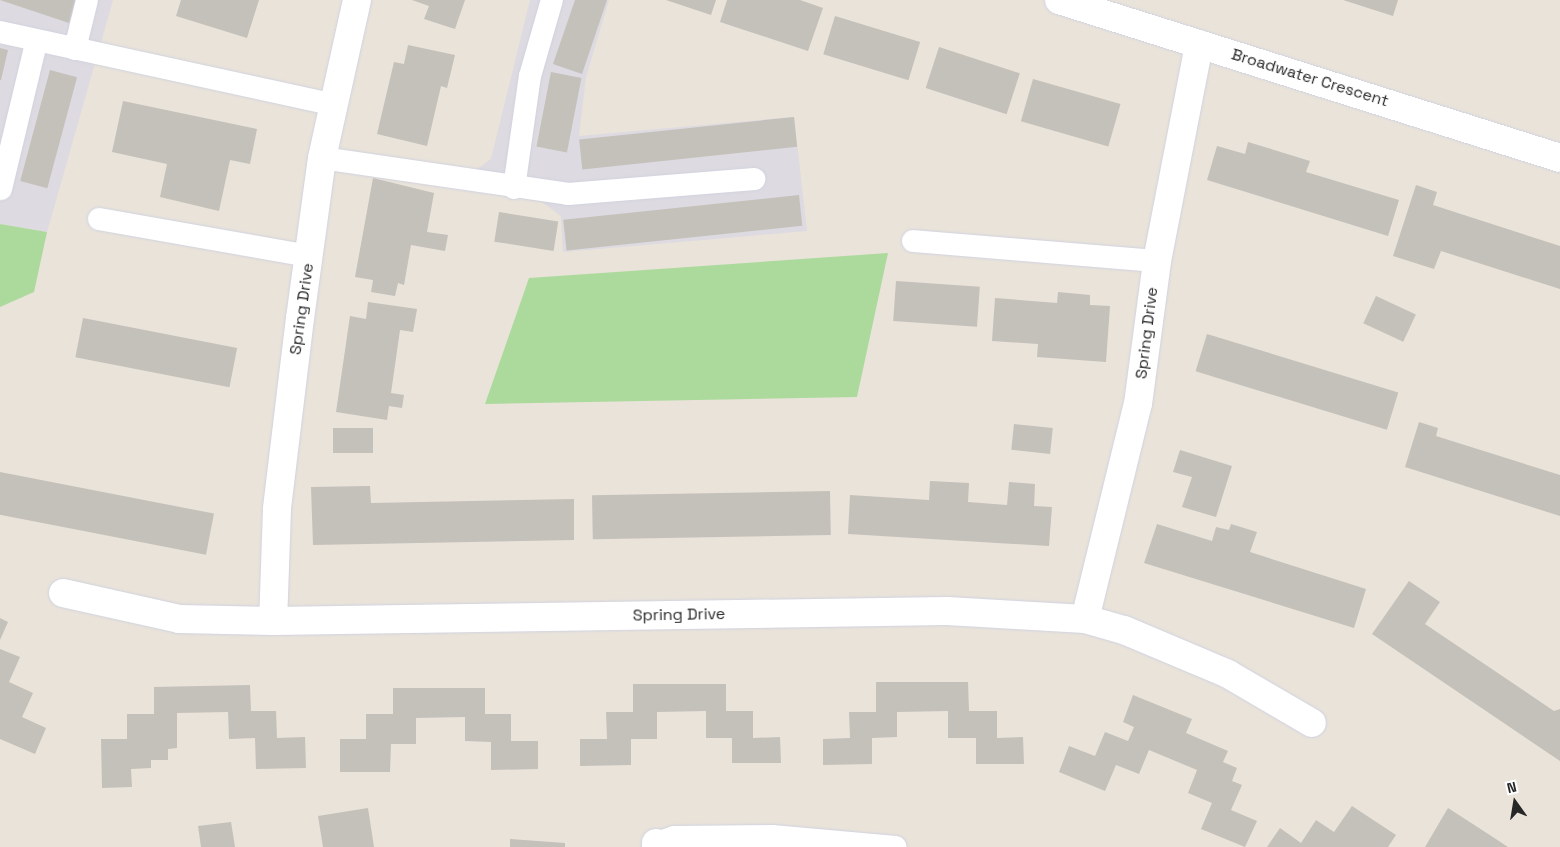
<!DOCTYPE html>
<html>
<head>
<meta charset="utf-8">
<style>
  body { margin:0 }
  #map { position:relative; width:1560px; height:847px; overflow:hidden; background:#e9e3da; font-family:"Space Grotesk",sans-serif }
  div>[style] { position:absolute }
  .industrial>* { inset:0; background:#dddae1 }
  .green>* { inset:0; background:#acda9c }
  .building>* { inset:0; background:#c4c0ba; transform-origin:0 0 }
  .roads { filter:drop-shadow(0 0 1px #d0d2df) drop-shadow(0 0 1px #d0d2df) }
  .service>* { height:22px; margin:-11px; padding:0 11px; transform-origin:11px; border-radius:11px; background:#fff }
  .minor>* { height:28px; margin:-14px; padding:0 14px; transform-origin:14px; border-radius:14px; background:#fff }
  .tertiary>* { height:28px; margin:-14px; padding:0 14px; transform-origin:14px; border-radius:14px; background:#fff }
  span { translate:-50% -50%; white-space:nowrap; text-align:center; line-height:1.15; -webkit-text-stroke:4px #fff; paint-order:stroke }
  .street-label { font-size:16px; color:#272727 }
  .north { position:absolute; left:1490px; top:777px; width:50px; height:50px; -webkit-text-stroke:4px #fff; paint-order:stroke; rotate:347deg; font-size:14px; font-weight:700; line-height:20px; text-align:center; color:#272727 }
  .north::after { content:''; display:block; margin:auto; width:18px; height:22px; background:#272727; clip-path:polygon(50% 0,100% 100%,50% 72%,0 100%) }
</style>
</head>
<body>
<div id="map">
  <div class="industrial">
    <div style="clip-path:polygon(0 0,113px 0,47px 232px,0 224px)"></div>
    <div style="clip-path:polygon(530px 0,609px 0,586px 77px,579px 136px,794px 117px,807px 231px,563px 252px,561px 216px,542px 202px,350px 172px,472px 173px,491px 159px)"></div>
  </div>
  <div class="green">
    <div style="clip-path:polygon(0 224px,47px 232px,34px 292px,0 307px)"></div>
    <div style="clip-path:polygon(888px 253px,857px 397px,485px 404px,529px 278px)"></div>
  </div>
  <div class="building">
    <div style="clip-path:polygon(0 0,76px 0,69px 23px)"></div>
    <div style="clip-path:polygon(181px 0,259px 0,247px 38px,176px 16px)"></div>
    <div style="clip-path:polygon(412px 0,465px 0,455px 29px,424px 19px,429px 6px)"></div>
    <div style="clip-path:polygon(575px 0,607px 0,582px 74px,553px 64px)"></div>
    <div style="clip-path:polygon(666px 0,716px 0,711px 15px)"></div>
    <div style="clip-path:polygon(727px 0,800px 0,823px 8px,808px 51px,720px 22px)"></div>
    <div style="clip-path:polygon(1343px 0,1398px 0,1393px 16px)"></div>
    <div style="left:835px;top:16px;width:89px;height:40px;rotate:17deg"></div>
    <div style="clip-path:polygon(408px 45px,455px 55px,447px 88px,441px 86px,427px 146px,377px 134px,394px 62px,404px 64px)"></div>
    <div style="left:939px;top:47px;width:85px;height:43px;rotate:18deg"></div>
    <div style="clip-path:polygon(0 48px,8px 50px,1px 80px,0 80px)"></div>
    <div style="left:50px;top:70px;width:28px;height:115px;rotate:15deg"></div>
    <div style="left:551px;top:72px;width:31px;height:76px;rotate:11deg"></div>
    <div style="left:1033px;top:79px;width:91px;height:44px;rotate:16deg"></div>
    <div style="clip-path:polygon(123px 101px,257px 129px,250px 164px,230px 160px,219px 211px,160px 197px,167px 164px,112px 152px)"></div>
    <div style="left:794px;top:117px;width:30px;height:216px;rotate:84deg"></div>
    <div style="clip-path:polygon(1248px 142px,1310px 161px,1306px 172px,1399px 200px,1388px 236px,1207px 180px,1217px 146px,1245px 154px)"></div>
    <div style="clip-path:polygon(373px 178px,434px 193px,427px 232px,448px 235px,445px 251px,411px 245px,404px 285px,398px 283px,395px 296px,371px 292px,373px 280px,355px 277px)"></div>
    <div style="clip-path:polygon(1416px 185px,1437px 192px,1433px 205px,1560px 246px,1560px 289px,1441px 251px,1434px 269px,1393px 256px)"></div>
    <div style="left:799px;top:195px;width:31px;height:237px;rotate:84deg"></div>
    <div style="left:499px;top:212px;width:60px;height:30px;rotate:9deg"></div>
    <div style="left:896px;top:281px;width:84px;height:40px;rotate:4deg"></div>
    <div style="clip-path:polygon(1058px 292px,1090px 295px,1090px 305px,1110px 306px,1106px 362px,1037px 357px,1038px 344px,992px 341px,995px 298px,1057px 303px)"></div>
    <div style="left:1376px;top:296px;width:44px;height:30px;rotate:25deg"></div>
    <div style="clip-path:polygon(368px 302px,417px 309px,413px 332px,400px 330px,391px 393px,404px 395px,402px 408px,389px 406px,387px 420px,336px 412px,350px 316px,366px 319px)"></div>
    <div style="left:83px;top:318px;width:157px;height:40px;rotate:11deg"></div>
    <div style="left:1207px;top:334px;width:200px;height:39px;rotate:17deg"></div>
    <div style="clip-path:polygon(1419px 422px,1438px 428px,1436px 436px,1560px 475px,1560px 516px,1405px 467px)"></div>
    <div style="left:1014px;top:424px;width:39px;height:26px;rotate:6deg"></div>
    <div style="left:333px;top:428px;width:40px;height:25px"></div>
    <div style="clip-path:polygon(1180px 450px,1232px 466px,1216px 517px,1182px 507px,1192px 477px,1173px 472px)"></div>
    <div style="left:0;top:472px;width:218px;height:42px;rotate:11deg"></div>
    <div style="clip-path:polygon(930px 481px,969px 483px,968px 502px,1007px 505px,1009px 482px,1035px 484px,1034px 506px,1052px 507px,1049px 546px,848px 534px,850px 495px,929px 500px)"></div>
    <div style="clip-path:polygon(370px 486px,371px 503px,574px 499px,574px 540px,313px 545px,311px 487px)"></div>
    <div style="left:830px;top:491px;width:44px;height:238px;rotate:89deg"></div>
    <div style="clip-path:polygon(1157px 524px,1212px 541px,1216px 527px,1229px 530px,1231px 524px,1257px 532px,1250px 552px,1366px 589px,1354px 628px,1144px 563px)"></div>
    <div style="clip-path:polygon(1409px 581px,1440px 602px,1425px 624px,1554px 711px,1560px 709px,1560px 761px,1372px 634px)"></div>
    <div style="clip-path:polygon(0 618px,8px 622px,0 640px)"></div>
    <div style="clip-path:polygon(0 649px,20px 657px,9px 682px,33px 693px,22px 717px,46px 728px,35px 754px,0 739px)"></div>
    <div style="clip-path:polygon(876px 682px,968px 682px,969px 711px,997px 711px,997px 738px,1023px 737px,1024px 764px,976px 764px,976px 738px,948px 738px,948px 711px,897px 712px,897px 737px,872px 738px,872px 764px,823px 765px,823px 739px,850px 738px,849px 712px,876px 712px)"></div>
    <div style="clip-path:polygon(633px 684px,726px 684px,726px 711px,753px 711px,753px 738px,780px 737px,781px 763px,732px 763px,732px 738px,706px 738px,706px 711px,657px 712px,657px 739px,631px 739px,631px 765px,580px 766px,580px 739px,607px 739px,606px 712px,633px 712px)"></div>
    <div style="clip-path:polygon(250px 685px,251px 711px,276px 711px,277px 738px,305px 737px,306px 768px,256px 769px,255px 738px,229px 739px,228px 712px,177px 713px,177px 748px,168px 749px,168px 760px,151px 760px,151px 768px,131px 769px,132px 787px,102px 788px,101px 739px,127px 739px,127px 714px,154px 714px,154px 687px)"></div>
    <div style="clip-path:polygon(393px 688px,485px 688px,485px 714px,511px 714px,511px 741px,538px 741px,538px 769px,491px 770px,491px 742px,465px 741px,465px 717px,416px 718px,416px 744px,391px 744px,390px 772px,340px 772px,340px 739px,366px 739px,366px 714px,393px 714px)"></div>
    <div style="clip-path:polygon(1133px 695px,1192px 719px,1186px 733px,1228px 751px,1223px 762px,1237px 768px,1232px 781px,1242px 785px,1231px 810px,1257px 821px,1245px 847px,1201px 829px,1212px 803px,1188px 793px,1197px 770px,1149px 750px,1139px 774px,1116px 765px,1105px 791px,1059px 772px,1069px 746px,1095px 756px,1105px 732px,1128px 741px,1134px 727px,1123px 722px)"></div>
    <div style="clip-path:polygon(1352px 806px,1396px 835px,1388px 847px,1267px 847px,1280px 828px,1301px 843px,1316px 820px,1334px 832px)"></div>
    <div style="clip-path:polygon(368px 808px,374px 847px,323px 847px,318px 816px)"></div>
    <div style="clip-path:polygon(1448px 808px,1479px 828px,1508px 847px,1425px 847px)"></div>
    <div style="clip-path:polygon(231px 822px,235px 847px,201px 847px,198px 826px)"></div>
    <div style="clip-path:polygon(510px 839px,565px 843px,565px 847px,510px 847px)"></div>
  </div>
  <div class="roads">
    <div class="service">
      <div style="left:0;top:32px;width:342px;rotate:12.3deg"></div>
      <div style="left:75px;top:49px;width:50px;rotate:-76.2deg"></div>
      <div style="left:322px;top:158px;width:249px;rotate:8.3deg"></div>
      <div style="left:568px;top:194px;width:187px;rotate:-4.6deg"></div>
      <div style="left:514px;top:188px;width:113px;rotate:-81.9deg"></div>
      <div style="left:530px;top:76px;width:79px;rotate:-73.9deg"></div>
      <div style="left:1px;top:189px;width:150px;rotate:-76.5deg"></div>
      <div style="left:99px;top:219px;width:213px;rotate:10deg"></div>
      <div style="left:913px;top:241px;width:245px;rotate:4.7deg"></div>
      <div style="left:656px;top:843px;width:19px;rotate:-18deg"></div>
      <div style="left:674px;top:837px;width:98px;rotate:-0.6deg"></div>
      <div style="left:772px;top:836px;width:124px;rotate:5.1deg"></div>
    </div>
    <div class="minor">
      <div style="left:357px;top:0;width:162px;rotate:102.5deg"></div>
      <div style="left:322px;top:158px;width:162px;rotate:97.8deg"></div>
      <div style="left:300px;top:318px;width:192px;rotate:96.9deg"></div>
      <div style="left:277px;top:509px;width:112px;rotate:92deg"></div>
      <div style="left:273px;top:621px;width:674px;rotate:-0.85deg"></div>
      <div style="left:947px;top:611px;width:138px;rotate:3.3deg"></div>
      <div style="left:1085px;top:619px;width:221px;rotate:-76.2deg"></div>
      <div style="left:1138px;top:404px;width:144px;rotate:-82.4deg"></div>
      <div style="left:1157px;top:261px;width:221px;rotate:-79deg"></div>
      <div style="left:63px;top:593px;width:119px;rotate:12.6deg"></div>
      <div style="left:179px;top:619px;width:94px;rotate:1.2deg"></div>
      <div style="left:1085px;top:619px;width:41px;rotate:15.8deg"></div>
      <div style="left:1124px;top:630px;width:113px;rotate:22.9deg"></div>
      <div style="left:1228px;top:674px;width:97px;rotate:30.3deg"></div>
      <div style="left:656px;top:847px;width:4px;rotate:-90deg"></div>
    </div>
    <div class="tertiary">
      <div style="left:1059px;top:0;width:525px;rotate:17.5deg"></div>
    </div>
  </div>
  <div class="street-label">
    <span style="left:1310px;top:78px;rotate:17deg">Broadwater Crescent</span>
    <span style="left:302px;top:309px;rotate:-82deg">Spring Drive</span>
    <span style="left:1147px;top:333px;rotate:-83deg">Spring Drive</span>
    <span style="left:679px;top:615px;rotate:-1deg">Spring Drive</span>
  </div>
  <div class="north">N</div>
</div>
</body>
</html>
